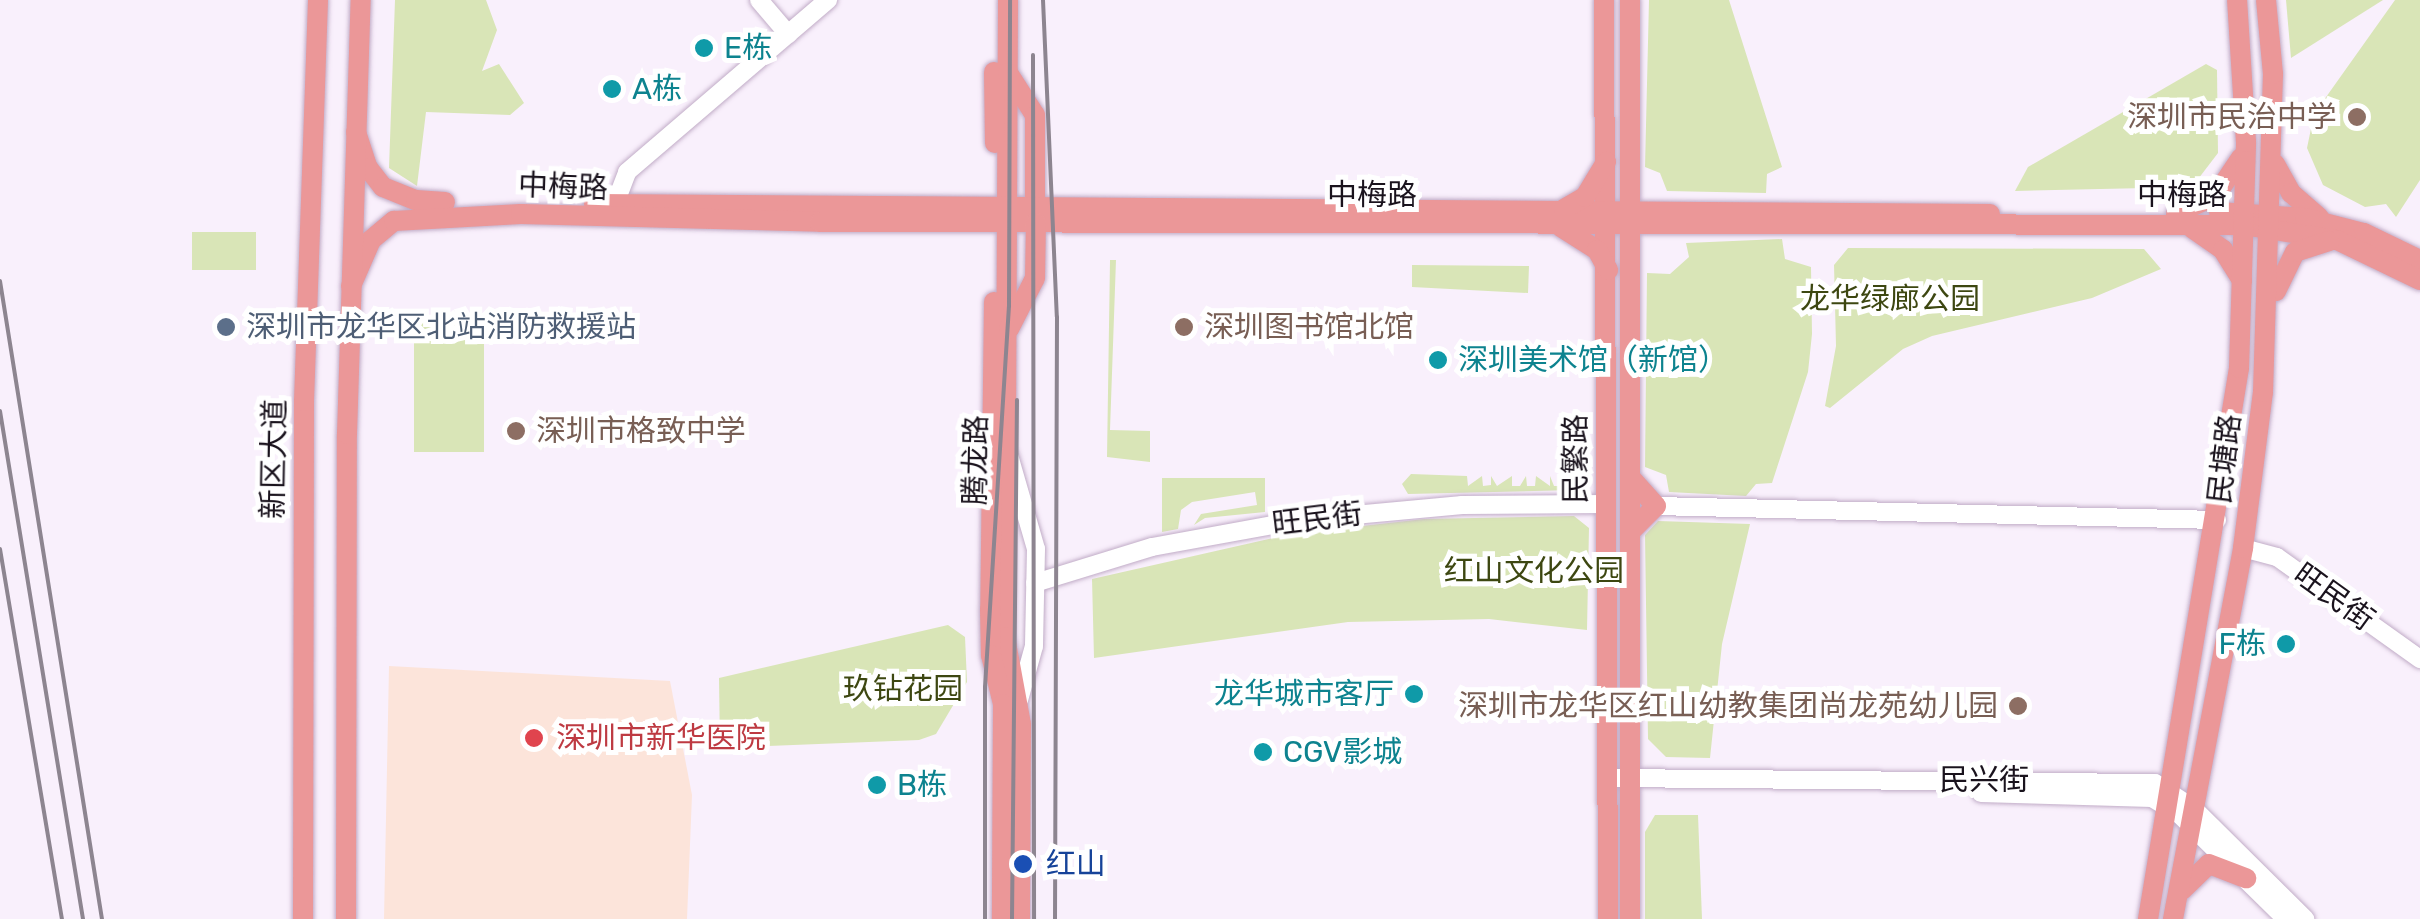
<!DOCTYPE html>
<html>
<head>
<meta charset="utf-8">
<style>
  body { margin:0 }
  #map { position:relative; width:2420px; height:919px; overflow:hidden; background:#f9f0fc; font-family:Rubik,"Noto Sans SC",sans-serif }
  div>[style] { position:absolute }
  .medical>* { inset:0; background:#fce4da }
  .green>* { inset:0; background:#d9e5b7; transform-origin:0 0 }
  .roads { filter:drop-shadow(0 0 2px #c1acc7) drop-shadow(0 0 2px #c1acc7) }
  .minor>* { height:18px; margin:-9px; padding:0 9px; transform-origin:9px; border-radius:9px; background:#fff }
  .major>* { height:20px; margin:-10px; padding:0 10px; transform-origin:10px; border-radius:10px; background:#eb9798 }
  .rail>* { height:4px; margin:-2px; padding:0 2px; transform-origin:2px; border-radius:2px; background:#8d8590 }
  .dots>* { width:28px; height:28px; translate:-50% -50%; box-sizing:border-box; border:5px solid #fff; border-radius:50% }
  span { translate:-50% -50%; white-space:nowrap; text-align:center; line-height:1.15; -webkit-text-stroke:10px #fff; paint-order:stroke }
  .culture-label { font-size:30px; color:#0d838f }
  .left { translate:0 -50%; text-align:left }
  .right { translate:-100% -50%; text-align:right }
  .education-label { font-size:30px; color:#785e54 }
  .street-label { font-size:30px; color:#1a131d }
  .park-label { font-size:30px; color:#3d4711 }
  .service-label { font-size:30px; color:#4e5e75 }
  .health-label { font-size:30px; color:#be3a42 }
  .transit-label { font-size:30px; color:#164399 }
</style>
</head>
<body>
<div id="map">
  <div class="medical">
    <div style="clip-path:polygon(389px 666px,670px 681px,692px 795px,687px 919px,384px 919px)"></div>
  </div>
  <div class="green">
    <div style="clip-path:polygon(395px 0,486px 0,497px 30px,482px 71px,499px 64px,524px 103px,510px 115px,426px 112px,417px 186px,389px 168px)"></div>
    <div style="clip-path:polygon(1649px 0,1729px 0,1782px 167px,1767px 174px,1766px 193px,1667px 191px,1660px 173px,1645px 167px)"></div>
    <div style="clip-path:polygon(2286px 0,2383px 0,2291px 58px)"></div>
    <div style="clip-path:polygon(2395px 0,2420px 0,2420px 180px,2396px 217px,2386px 204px,2365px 207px,2323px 185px,2307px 148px,2314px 114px)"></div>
    <div style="clip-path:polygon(2206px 64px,2217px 70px,2218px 153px,2192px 187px,2015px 191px,2028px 167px)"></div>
    <div style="left:192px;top:232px;width:64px;height:38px"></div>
    <div style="clip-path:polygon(1782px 239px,1785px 259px,1811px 267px,1812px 334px,1808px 372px,1772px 483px,1756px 484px,1746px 496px,1669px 492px,1666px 475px,1645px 467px,1647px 273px,1670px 274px,1689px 257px,1686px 243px)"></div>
    <div style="clip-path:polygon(1848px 248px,2144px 249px,2161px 269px,2092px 298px,1932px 336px,1903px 349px,1830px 408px,1825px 406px,1836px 346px,1834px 265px)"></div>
    <div style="clip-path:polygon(1110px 260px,1116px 260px,1110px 430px,1150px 431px,1150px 462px,1107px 457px)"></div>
    <div style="clip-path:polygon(1412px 265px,1529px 266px,1528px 293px,1412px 287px)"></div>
    <div style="left:414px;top:318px;width:70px;height:134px"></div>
    <div style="clip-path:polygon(1411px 474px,1467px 476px,1468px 486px,1482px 476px,1483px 486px,1491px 485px,1491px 476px,1497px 486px,1512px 476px,1512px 486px,1520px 486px,1526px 476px,1527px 486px,1535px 486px,1536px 476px,1550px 486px,1550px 476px,1554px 486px,1563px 486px,1563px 476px,1590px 476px,1575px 490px,1408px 494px,1402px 484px)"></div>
    <div style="clip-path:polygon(1162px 478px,1265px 478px,1265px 512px,1205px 518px,1194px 525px,1201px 514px,1257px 505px,1255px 492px,1192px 502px,1181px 510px,1178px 529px,1162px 532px)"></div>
    <div style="clip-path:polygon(1574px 516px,1589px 528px,1587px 630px,1489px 619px,1348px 622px,1094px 658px,1092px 579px,1291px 534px,1424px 519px)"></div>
    <div style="clip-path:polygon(1658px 521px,1750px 524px,1722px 644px,1710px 758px,1666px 757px,1648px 739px,1645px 535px)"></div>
    <div style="clip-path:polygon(948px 625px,965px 637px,967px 682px,936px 734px,919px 740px,720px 748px,719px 678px)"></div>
    <div style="clip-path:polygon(1655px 815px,1698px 815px,1702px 919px,1645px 919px,1645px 832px)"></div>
  </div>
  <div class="roads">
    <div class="minor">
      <div style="left:759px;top:0;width:45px;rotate:49.5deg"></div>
      <div style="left:615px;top:204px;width:34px;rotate:-69deg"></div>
      <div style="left:627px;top:172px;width:265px;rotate:-40.6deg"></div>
      <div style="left:1008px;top:452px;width:101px;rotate:73.9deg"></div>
      <div style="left:1036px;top:549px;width:97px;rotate:91.2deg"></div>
      <div style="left:1034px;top:646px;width:56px;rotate:105.5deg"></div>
      <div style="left:1656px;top:506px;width:561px;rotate:1.43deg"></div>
      <div style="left:2243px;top:548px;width:35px;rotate:15deg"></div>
      <div style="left:2277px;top:557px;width:176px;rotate:35.5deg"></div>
      <div style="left:1035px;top:583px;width:122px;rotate:-17.1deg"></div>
      <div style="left:1152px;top:547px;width:150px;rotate:-10.3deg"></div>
      <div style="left:1300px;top:520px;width:163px;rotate:-5.3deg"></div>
      <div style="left:1462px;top:505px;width:144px;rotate:-0.4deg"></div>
      <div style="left:1610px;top:778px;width:545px;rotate:0.53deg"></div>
      <div style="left:2155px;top:783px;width:45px;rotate:33.3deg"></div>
      <div style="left:2193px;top:808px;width:158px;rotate:44.7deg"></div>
      <div style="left:1981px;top:793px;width:171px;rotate:1.7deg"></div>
      <div style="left:2152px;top:798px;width:31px;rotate:31deg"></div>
      <div style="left:2179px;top:814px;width:150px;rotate:44.5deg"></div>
    </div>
    <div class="major">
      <div style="left:1008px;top:0;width:637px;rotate:90.27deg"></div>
      <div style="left:1005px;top:637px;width:88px;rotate:79.6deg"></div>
      <div style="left:1021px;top:724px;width:195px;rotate:90.3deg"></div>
      <div style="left:1604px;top:0;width:919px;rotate:89.75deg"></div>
      <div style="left:994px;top:72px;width:71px;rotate:89.2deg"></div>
      <div style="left:1008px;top:73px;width:50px;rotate:57.3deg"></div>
      <div style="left:1035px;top:115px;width:93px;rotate:90deg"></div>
      <div style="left:356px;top:132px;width:38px;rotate:72deg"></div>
      <div style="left:368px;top:168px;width:24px;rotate:52deg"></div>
      <div style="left:383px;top:187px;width:35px;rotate:22deg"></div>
      <div style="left:416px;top:200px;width:29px;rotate:4deg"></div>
      <div style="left:2275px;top:164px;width:33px;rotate:61deg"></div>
      <div style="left:2291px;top:193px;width:37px;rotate:41deg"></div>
      <div style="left:594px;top:204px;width:1396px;rotate:0.41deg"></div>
      <div style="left:1564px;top:209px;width:24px;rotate:-30deg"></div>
      <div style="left:1585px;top:197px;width:41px;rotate:-59deg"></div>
      <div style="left:2219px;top:212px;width:86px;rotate:4deg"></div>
      <div style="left:2305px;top:218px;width:61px;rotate:14.3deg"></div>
      <div style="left:2364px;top:233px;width:62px;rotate:25.7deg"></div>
      <div style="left:2176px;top:214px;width:44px;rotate:-25.4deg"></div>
      <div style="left:2216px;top:195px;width:45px;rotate:-56deg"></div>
      <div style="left:1561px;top:227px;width:43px;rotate:32.6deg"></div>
      <div style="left:1597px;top:250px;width:23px;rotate:61deg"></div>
      <div style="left:2192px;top:228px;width:38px;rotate:35deg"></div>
      <div style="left:2223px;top:250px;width:36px;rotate:58deg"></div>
      <div style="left:351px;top:286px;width:50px;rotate:-66.5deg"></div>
      <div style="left:371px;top:240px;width:30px;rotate:-40deg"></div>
      <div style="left:394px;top:221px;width:127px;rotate:-3.2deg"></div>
      <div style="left:521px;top:214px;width:299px;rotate:1.5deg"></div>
      <div style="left:820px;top:222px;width:1423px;rotate:0.12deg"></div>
      <div style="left:2243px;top:225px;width:95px;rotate:9.1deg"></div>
      <div style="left:2337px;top:240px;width:92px;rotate:25.7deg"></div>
      <div style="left:2276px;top:291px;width:43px;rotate:-64deg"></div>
      <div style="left:2295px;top:252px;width:36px;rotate:-18deg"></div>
      <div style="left:994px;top:302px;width:307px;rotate:90.7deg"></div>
      <div style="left:990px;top:609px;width:46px;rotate:88.8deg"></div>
      <div style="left:991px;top:655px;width:50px;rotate:76.2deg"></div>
      <div style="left:1003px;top:704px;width:215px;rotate:90.3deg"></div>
      <div style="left:1009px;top:329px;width:57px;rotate:-63deg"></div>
      <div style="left:1035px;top:278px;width:55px;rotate:-89deg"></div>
      <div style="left:1631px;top:531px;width:35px;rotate:-45deg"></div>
      <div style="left:1656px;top:506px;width:38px;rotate:-132deg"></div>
      <div style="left:2182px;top:890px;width:37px;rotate:-44deg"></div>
      <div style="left:2209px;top:864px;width:40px;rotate:21deg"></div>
      <div style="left:303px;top:919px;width:518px;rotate:-89.89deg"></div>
      <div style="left:304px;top:401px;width:401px;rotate:-88deg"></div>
      <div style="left:346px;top:919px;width:485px;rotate:-89.9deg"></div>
      <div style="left:347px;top:434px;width:434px;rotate:-88.2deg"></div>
      <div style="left:1630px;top:919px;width:919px;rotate:-90deg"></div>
      <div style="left:2148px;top:919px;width:558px;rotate:-80.62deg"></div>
      <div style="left:2239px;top:368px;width:226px;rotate:-88.2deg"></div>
      <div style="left:2246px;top:142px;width:142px;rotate:-93.6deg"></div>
      <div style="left:2173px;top:919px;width:378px;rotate:-79.3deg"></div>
      <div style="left:2243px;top:548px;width:157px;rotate:-82.7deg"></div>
      <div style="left:2263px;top:392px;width:318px;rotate:-88.2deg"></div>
      <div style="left:2273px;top:74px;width:74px;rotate:-95.4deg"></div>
    </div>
  </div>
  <div class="rail">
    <div style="left:1043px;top:0;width:317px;rotate:87.5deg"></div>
    <div style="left:1057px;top:317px;width:602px;rotate:90.19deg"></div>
    <div style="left:1033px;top:55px;width:864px;rotate:89.93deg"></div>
    <div style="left:0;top:281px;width:646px;rotate:80.92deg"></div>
    <div style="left:0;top:411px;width:515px;rotate:80.72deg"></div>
    <div style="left:0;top:549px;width:375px;rotate:80.5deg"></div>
    <div style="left:985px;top:919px;width:232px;rotate:-90deg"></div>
    <div style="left:985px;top:687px;width:382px;rotate:-86.4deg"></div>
    <div style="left:1009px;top:306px;width:306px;rotate:-89.8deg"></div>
    <div style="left:1012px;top:919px;width:519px;rotate:-89.45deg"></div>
  </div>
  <div class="dots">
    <div style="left:704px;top:48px;background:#0f9aa8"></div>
    <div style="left:612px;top:89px;background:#0f9aa8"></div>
    <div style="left:2357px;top:117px;background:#8d6e63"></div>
    <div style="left:226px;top:327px;background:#5c6f8a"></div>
    <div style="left:1184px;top:327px;background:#8d6e63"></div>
    <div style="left:1438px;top:360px;background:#0f9aa8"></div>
    <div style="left:516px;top:431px;background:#8d6e63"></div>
    <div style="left:2286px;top:644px;background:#0f9aa8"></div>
    <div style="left:1414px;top:694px;background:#0f9aa8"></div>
    <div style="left:2018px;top:706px;background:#8d6e63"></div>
    <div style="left:534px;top:738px;background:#e0444e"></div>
    <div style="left:1263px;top:752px;background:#0f9aa8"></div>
    <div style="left:877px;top:785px;background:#0f9aa8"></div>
    <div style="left:1023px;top:864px;background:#1a4fb4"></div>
  </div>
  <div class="culture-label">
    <span class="left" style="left:724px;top:48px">E栋</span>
    <span class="left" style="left:632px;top:89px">A栋</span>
    <span class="left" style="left:1458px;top:360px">深圳美术馆（新馆）</span>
    <span class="right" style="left:2266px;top:644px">F栋</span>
    <span class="right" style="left:1394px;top:694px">龙华城市客厅</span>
    <span class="left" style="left:1283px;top:752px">CGV影城</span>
    <span class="left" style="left:897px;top:785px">B栋</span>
  </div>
  <div class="education-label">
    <span class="right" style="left:2337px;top:117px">深圳市民治中学</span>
    <span class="left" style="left:1204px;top:327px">深圳图书馆北馆</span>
    <span class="left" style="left:536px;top:431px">深圳市格致中学</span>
    <span class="right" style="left:1998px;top:706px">深圳市龙华区红山幼教集团尚龙苑幼儿园</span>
  </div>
  <div class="street-label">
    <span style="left:563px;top:187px;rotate:2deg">中梅路</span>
    <span style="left:1372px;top:195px">中梅路</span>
    <span style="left:2182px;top:195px">中梅路</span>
    <span style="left:274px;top:459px;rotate:-89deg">新区大道</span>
    <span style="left:1576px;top:459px;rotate:-90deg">民繁路</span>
    <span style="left:2225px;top:459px;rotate:-83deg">民塘路</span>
    <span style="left:976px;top:460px;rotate:-89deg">腾龙路</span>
    <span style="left:1317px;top:519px;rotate:-7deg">旺民街</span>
    <span style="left:2334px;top:597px;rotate:36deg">旺民街</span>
    <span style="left:1984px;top:780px">民兴街</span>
  </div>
  <div class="park-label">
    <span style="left:1890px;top:299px">龙华绿廊公园</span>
    <span style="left:1534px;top:571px">红山文化公园</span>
    <span style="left:903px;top:689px">玖钻花园</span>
  </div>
  <div class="service-label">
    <span class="left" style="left:246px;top:327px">深圳市龙华区北站消防救援站</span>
  </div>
  <div class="health-label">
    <span class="left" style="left:556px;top:738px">深圳市新华医院</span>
  </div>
  <div class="transit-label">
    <span class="left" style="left:1046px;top:864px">红山</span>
  </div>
</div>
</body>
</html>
